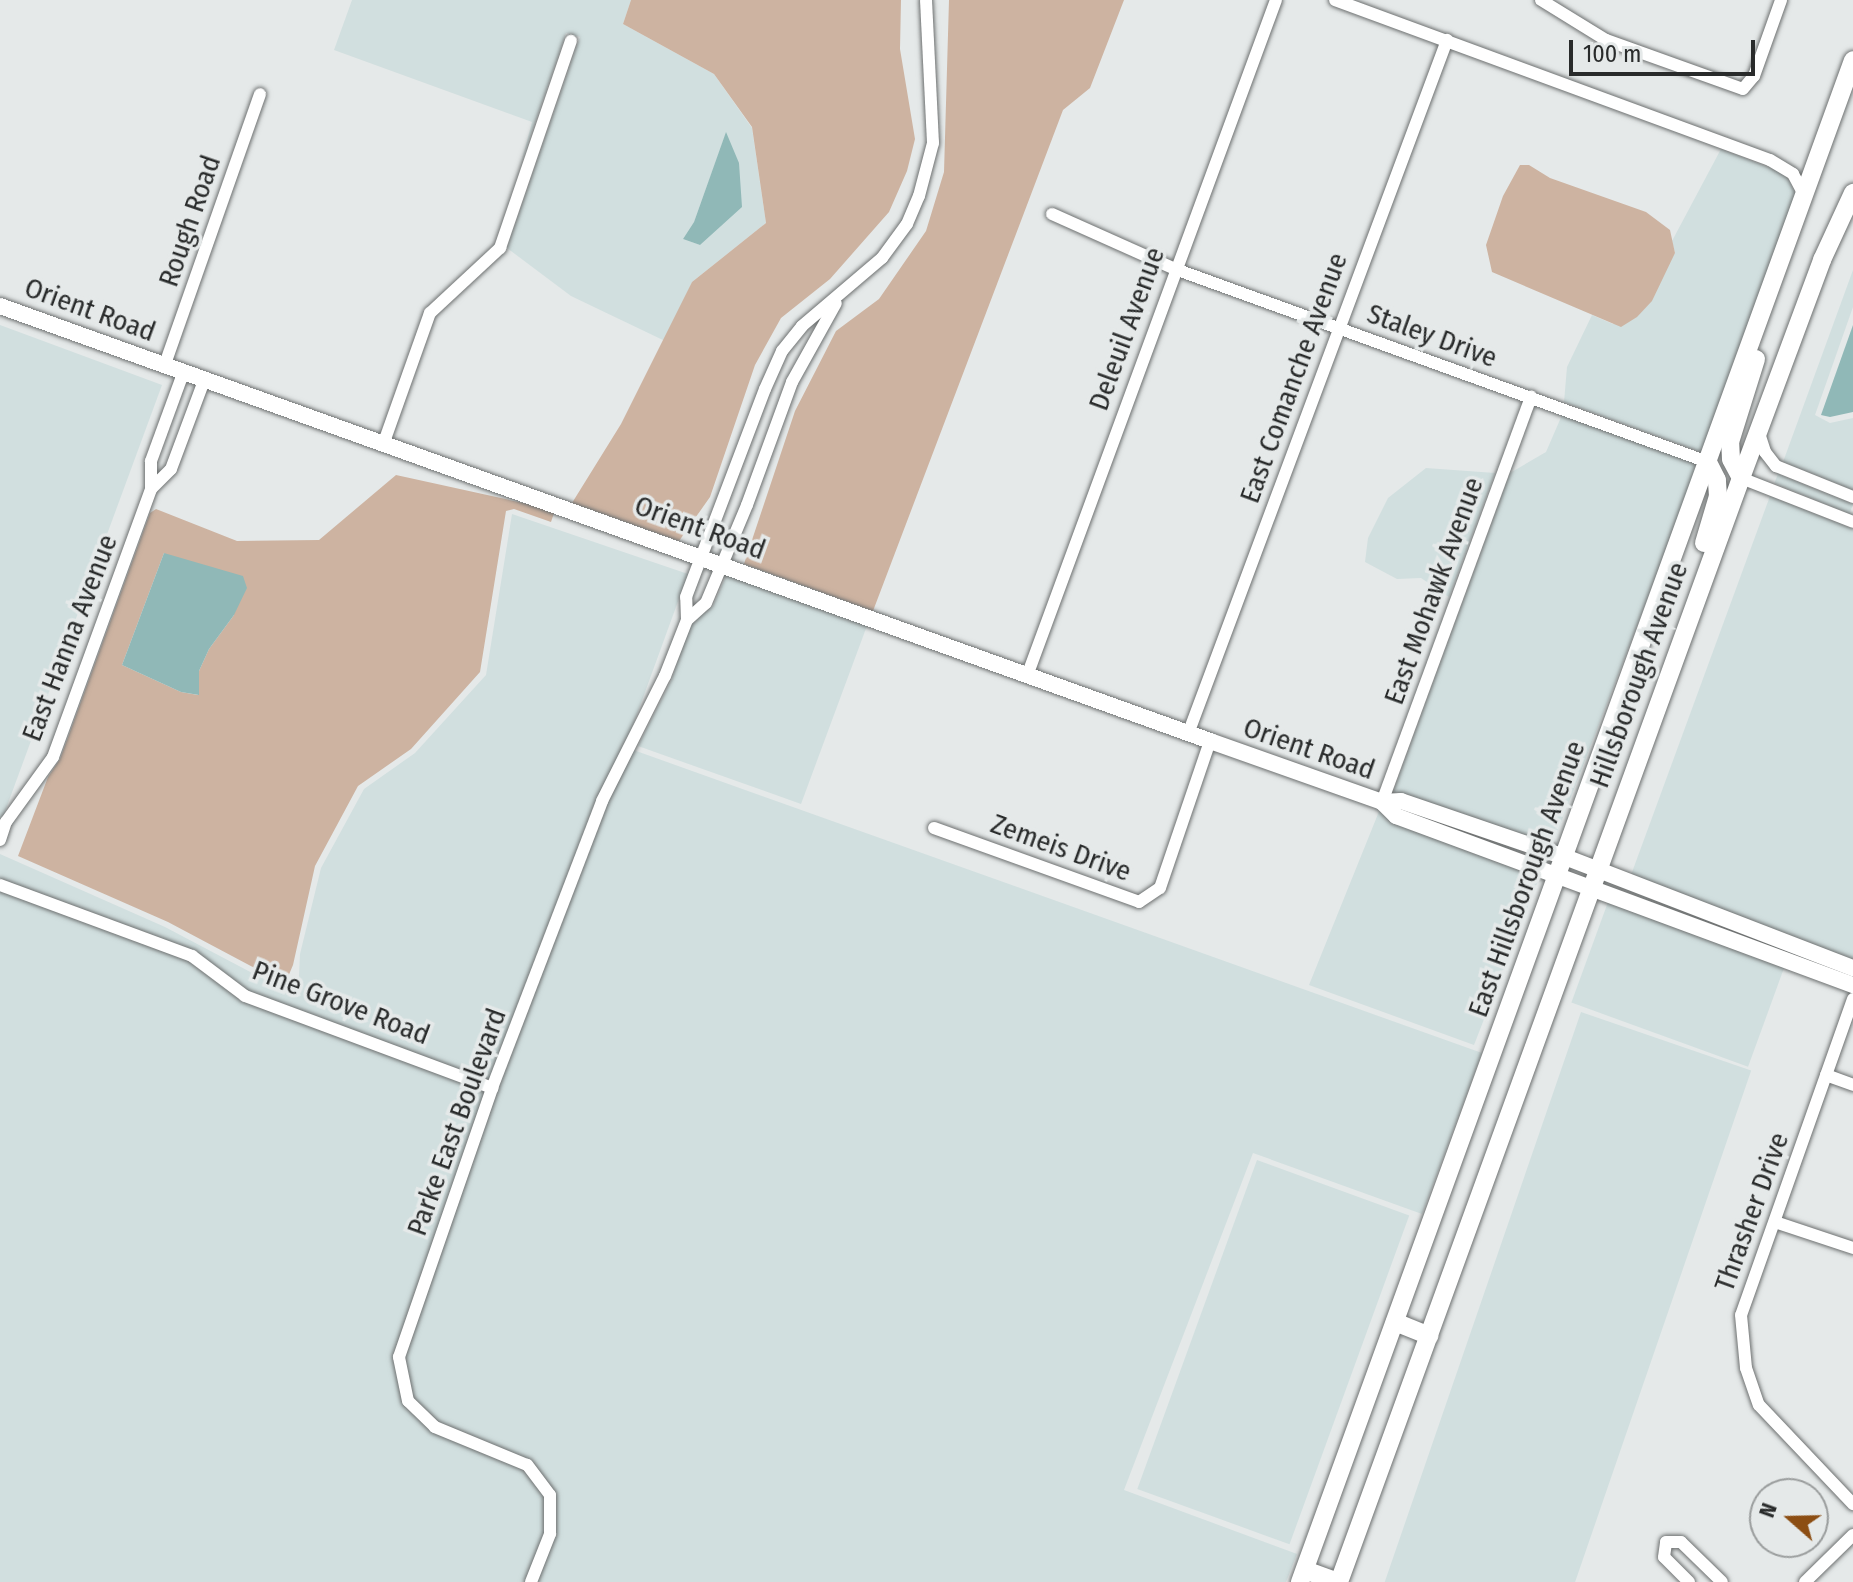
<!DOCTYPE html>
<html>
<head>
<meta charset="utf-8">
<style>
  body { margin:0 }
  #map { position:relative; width:1853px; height:1582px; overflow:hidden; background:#e5e9e9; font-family:"Fira Sans Condensed",sans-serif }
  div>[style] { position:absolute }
  .built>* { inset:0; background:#d1dfdf; transform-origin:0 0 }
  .green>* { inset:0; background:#cdb3a1 }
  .water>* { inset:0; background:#90b8b7 }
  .roads { filter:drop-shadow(0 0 2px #6d7070) drop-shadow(0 0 2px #6d7070) }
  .street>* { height:12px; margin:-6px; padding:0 6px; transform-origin:6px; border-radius:6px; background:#fff }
  .secondary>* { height:16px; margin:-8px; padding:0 8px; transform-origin:8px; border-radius:8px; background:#fff }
  .primary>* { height:18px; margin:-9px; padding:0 9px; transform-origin:9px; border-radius:9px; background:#fff }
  span { translate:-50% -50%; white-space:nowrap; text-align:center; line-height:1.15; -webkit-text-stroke:7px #e5e9e9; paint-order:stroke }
  .street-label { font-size:28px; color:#292b2b }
  .north { position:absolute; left:1749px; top:1478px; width:80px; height:80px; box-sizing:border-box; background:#e5e9e9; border:2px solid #9a9d9d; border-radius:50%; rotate:290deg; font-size:22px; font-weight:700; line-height:32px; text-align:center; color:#292b2b }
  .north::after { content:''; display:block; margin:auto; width:28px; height:36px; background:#8c4e13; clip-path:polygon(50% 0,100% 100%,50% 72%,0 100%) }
  .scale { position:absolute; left:1569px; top:40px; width:186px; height:36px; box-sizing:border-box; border:4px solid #292b2b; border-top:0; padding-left:10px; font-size:24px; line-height:28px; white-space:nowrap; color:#292b2b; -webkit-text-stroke:6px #e5e9e9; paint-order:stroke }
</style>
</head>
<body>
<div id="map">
  <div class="built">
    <div style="clip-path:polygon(evenodd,352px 0,631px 0,623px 24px,714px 74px,752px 128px,766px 223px,692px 282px,665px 341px,571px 296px,507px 248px,580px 37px,566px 33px,521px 163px,532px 122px,334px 50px,352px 0,726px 133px,713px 231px,700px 245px,683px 239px,694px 222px,726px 133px)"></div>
    <div style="clip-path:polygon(1721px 149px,1778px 171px,1788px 178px,1796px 195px,1704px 453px,1564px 402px,1567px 367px,1592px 315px,1613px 324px,1675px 253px,1672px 241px)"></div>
    <div style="clip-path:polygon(1853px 270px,1853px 307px,1815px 415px,1830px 423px,1853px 418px,1853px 490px,1783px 462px)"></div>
    <div style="clip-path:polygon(0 325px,162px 385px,0 825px)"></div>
    <div style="clip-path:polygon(1562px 415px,1699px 465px,1552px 846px,1392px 795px,1510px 473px,1546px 452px)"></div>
    <div style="clip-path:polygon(1426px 468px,1495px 473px,1449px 597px,1421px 578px,1397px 579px,1365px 562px,1368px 538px,1388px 498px)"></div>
    <div style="left:1778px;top:474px;width:81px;height:10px;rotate:22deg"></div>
    <div style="clip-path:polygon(1770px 496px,1853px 529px,1853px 961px,1631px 875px)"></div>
    <div style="clip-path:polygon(512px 514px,688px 574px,625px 747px,1482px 1053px,1422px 1214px,1253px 1153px,1124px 1490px,1297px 1554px,1286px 1582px,0 1582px,0 854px,165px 927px,298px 997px,300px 954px,321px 868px,364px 789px,415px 753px,486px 675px)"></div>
    <div style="clip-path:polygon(728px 572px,868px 623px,801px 804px,638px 746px,672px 679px,690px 624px,713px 606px)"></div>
    <div style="clip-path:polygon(1380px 809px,1393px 822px,1539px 878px,1474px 1045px,1309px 985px)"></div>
    <div style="left:1608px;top:902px;width:188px;height:107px;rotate:20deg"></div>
    <div style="left:1581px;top:1012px;width:180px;height:606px;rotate:19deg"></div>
    <div style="left:1257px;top:1160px;width:162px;height:350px;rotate:20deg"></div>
  </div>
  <div class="green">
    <div style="clip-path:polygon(631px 0,901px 0,900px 49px,915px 139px,907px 171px,889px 212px,830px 279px,781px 318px,755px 365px,710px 497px,679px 541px,572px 503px,621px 424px,692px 282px,766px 223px,752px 127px,714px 74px,623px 24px)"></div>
    <div style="clip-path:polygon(949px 0,1124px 0,1090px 88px,1063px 110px,873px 611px,744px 564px,795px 411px,836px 331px,879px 299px,926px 231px,944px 172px)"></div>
    <div style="clip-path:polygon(1520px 165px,1529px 165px,1550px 178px,1646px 212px,1670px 230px,1675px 253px,1652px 301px,1637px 317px,1621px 327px,1492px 272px,1486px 245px,1503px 196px)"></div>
    <div style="clip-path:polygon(evenodd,396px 475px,555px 510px,551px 522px,514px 509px,506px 511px,480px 672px,411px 749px,358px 786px,315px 866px,293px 965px,285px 984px,168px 922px,18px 856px,48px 777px,60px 759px,150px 513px,156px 509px,237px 541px,319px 540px,396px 475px,164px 553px,234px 615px,209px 649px,199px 671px,198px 695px,181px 692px,122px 665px,164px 553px)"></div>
  </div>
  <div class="water">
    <div style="clip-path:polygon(726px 132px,739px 163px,742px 207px,700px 245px,683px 239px,694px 222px)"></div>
    <div style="clip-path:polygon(1853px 325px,1853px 412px,1830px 417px,1821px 415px)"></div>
    <div style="clip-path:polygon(164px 553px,243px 576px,247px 588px,234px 615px,209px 649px,199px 671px,199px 695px,181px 692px,122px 665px)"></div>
  </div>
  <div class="roads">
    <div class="street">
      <div style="left:1335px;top:0;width:463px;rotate:20.2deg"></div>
      <div style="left:1770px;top:160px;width:27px;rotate:31deg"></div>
      <div style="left:1793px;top:174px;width:24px;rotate:62deg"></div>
      <div style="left:1541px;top:0;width:76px;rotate:31.6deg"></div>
      <div style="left:1606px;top:40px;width:145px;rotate:19.7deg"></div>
      <div style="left:1743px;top:89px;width:17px;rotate:-50deg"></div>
      <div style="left:1754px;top:76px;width:81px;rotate:-70.4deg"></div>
      <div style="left:1052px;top:214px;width:135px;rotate:24.1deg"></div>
      <div style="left:1175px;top:269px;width:567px;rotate:19.91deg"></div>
      <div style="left:165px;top:364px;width:286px;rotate:-70.6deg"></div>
      <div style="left:1759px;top:433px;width:20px;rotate:72deg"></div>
      <div style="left:1765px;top:452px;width:18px;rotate:52deg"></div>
      <div style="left:1776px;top:466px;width:83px;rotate:21.9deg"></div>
      <div style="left:384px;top:442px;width:137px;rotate:-70.4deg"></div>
      <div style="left:430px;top:313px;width:96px;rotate:-42.9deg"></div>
      <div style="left:500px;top:248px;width:219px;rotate:-71.1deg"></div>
      <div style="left:1741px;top:478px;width:120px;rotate:21.4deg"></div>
      <div style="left:151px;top:489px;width:28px;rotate:-45deg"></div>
      <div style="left:171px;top:469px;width:97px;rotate:-69.5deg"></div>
      <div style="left:687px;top:620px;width:25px;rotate:-42deg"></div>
      <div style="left:706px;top:603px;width:106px;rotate:-67.3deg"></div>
      <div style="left:747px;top:505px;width:131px;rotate:-69.9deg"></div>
      <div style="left:792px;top:382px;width:90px;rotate:-60.9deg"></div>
      <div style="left:1027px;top:676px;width:720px;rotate:-69.78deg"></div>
      <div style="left:1188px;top:734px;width:741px;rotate:-69.53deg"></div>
      <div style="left:1382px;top:802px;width:432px;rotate:-69.8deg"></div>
      <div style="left:934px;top:828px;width:218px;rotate:19.8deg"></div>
      <div style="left:1139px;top:902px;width:25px;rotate:-34deg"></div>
      <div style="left:1160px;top:888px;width:155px;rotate:-71.2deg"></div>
      <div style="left:0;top:840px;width:19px;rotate:-72deg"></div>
      <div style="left:6px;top:822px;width:80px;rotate:-54.1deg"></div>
      <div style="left:53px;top:757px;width:285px;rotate:-69.9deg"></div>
      <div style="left:151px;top:489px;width:28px;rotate:-90deg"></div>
      <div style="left:151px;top:461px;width:96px;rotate:-69.9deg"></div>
      <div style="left:0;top:885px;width:205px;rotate:20.3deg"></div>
      <div style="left:192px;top:956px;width:66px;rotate:37deg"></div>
      <div style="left:245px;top:996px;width:264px;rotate:20.4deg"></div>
      <div style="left:1853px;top:999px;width:335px;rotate:109.5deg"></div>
      <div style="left:1741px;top:1315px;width:53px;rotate:84.6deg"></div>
      <div style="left:1746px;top:1368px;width:39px;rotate:71deg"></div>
      <div style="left:1759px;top:1405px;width:137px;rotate:46.5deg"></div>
      <div style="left:1826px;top:1075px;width:29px;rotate:20deg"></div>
      <div style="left:1775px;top:1222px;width:82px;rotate:18.4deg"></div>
      <div style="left:531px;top:1582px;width:52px;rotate:-68.4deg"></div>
      <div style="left:550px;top:1534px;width:39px;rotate:-90deg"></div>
      <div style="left:550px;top:1495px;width:38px;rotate:-127deg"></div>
      <div style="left:527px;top:1465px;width:100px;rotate:-157.6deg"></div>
      <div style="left:435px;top:1427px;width:37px;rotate:-136deg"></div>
      <div style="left:408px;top:1401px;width:45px;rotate:-101.6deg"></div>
      <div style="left:399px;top:1357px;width:285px;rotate:-70.9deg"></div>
      <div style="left:492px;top:1088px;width:307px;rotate:-69deg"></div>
      <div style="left:602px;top:801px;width:140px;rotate:-63.3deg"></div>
      <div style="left:665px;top:676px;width:60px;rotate:-68.6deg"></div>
      <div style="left:687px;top:620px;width:23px;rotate:-92deg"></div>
      <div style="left:686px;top:597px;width:222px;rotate:-69.2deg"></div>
      <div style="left:765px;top:389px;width:42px;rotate:-65.9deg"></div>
      <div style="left:782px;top:351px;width:32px;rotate:-51deg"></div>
      <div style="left:802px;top:326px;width:105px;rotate:-40.4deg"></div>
      <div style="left:882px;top:258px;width:42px;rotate:-53.7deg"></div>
      <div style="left:907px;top:224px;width:30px;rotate:-67deg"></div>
      <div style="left:919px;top:196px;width:55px;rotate:-75.2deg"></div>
      <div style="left:933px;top:143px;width:143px;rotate:-92.8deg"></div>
      <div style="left:1689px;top:1582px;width:35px;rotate:-135deg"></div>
      <div style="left:1664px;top:1557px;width:15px;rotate:-82deg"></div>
      <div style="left:1666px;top:1542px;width:15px"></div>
      <div style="left:1681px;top:1542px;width:57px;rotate:44.3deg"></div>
      <div style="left:1805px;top:1582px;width:67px;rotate:-44.4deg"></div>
    </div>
    <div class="secondary">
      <div style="left:0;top:306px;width:1286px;rotate:19.77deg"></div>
      <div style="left:1210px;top:741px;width:182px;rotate:19.5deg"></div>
      <div style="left:1382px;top:802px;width:19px;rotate:-3deg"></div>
      <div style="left:1401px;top:801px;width:173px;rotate:18.9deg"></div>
      <div style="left:1565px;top:857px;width:309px;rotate:21.1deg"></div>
      <div style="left:1382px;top:802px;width:20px;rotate:45deg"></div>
      <div style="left:1396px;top:816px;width:487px;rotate:20.3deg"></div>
    </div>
    <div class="primary">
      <div style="left:1741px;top:478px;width:21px;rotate:-118deg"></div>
      <div style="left:1731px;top:459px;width:17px;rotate:-93deg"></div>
      <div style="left:1730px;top:442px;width:87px;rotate:-72.6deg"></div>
      <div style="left:1704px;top:543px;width:49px;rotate:-73.4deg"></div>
      <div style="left:1718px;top:496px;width:16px;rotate:-94deg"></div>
      <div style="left:1717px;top:480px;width:20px;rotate:-117deg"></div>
      <div style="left:1395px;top:1322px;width:37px;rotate:22deg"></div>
      <div style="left:1305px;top:1570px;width:35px;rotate:20deg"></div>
      <div style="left:1300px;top:1582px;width:1619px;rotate:-70.03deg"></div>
      <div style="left:1339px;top:1582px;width:1175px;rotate:-69.99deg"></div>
      <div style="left:1741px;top:478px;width:233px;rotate:-69.6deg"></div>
      <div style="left:1822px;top:260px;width:74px;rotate:-65.2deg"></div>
    </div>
  </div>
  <div class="street-label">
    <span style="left:190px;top:221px;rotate:-71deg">Rough Road</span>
    <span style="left:90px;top:310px;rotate:20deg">Orient Road</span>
    <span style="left:1127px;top:329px;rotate:-70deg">Deleuil Avenue</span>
    <span style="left:1432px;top:336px;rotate:20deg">Staley Drive</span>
    <span style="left:1294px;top:378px;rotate:-70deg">East Comanche Avenue</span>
    <span style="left:700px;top:528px;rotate:20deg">Orient Road</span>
    <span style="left:1434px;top:591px;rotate:-70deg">East Mohawk Avenue</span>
    <span style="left:70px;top:638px;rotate:-69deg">East Hanna Avenue</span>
    <span style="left:1639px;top:675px;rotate:-70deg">Hillsborough Avenue</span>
    <span style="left:1309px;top:749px;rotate:19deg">Orient Road</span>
    <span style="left:1061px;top:848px;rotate:20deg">Zemeis Drive</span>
    <span style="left:1527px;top:879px;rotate:-70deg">East Hillsborough Avenue</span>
    <span style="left:341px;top:1003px;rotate:21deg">Pine Grove Road</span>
    <span style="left:457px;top:1122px;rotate:-70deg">Parke East Boulevard</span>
    <span style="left:1752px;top:1212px;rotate:-70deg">Thrasher Drive</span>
  </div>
  <div class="north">N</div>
  <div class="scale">100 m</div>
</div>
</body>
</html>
